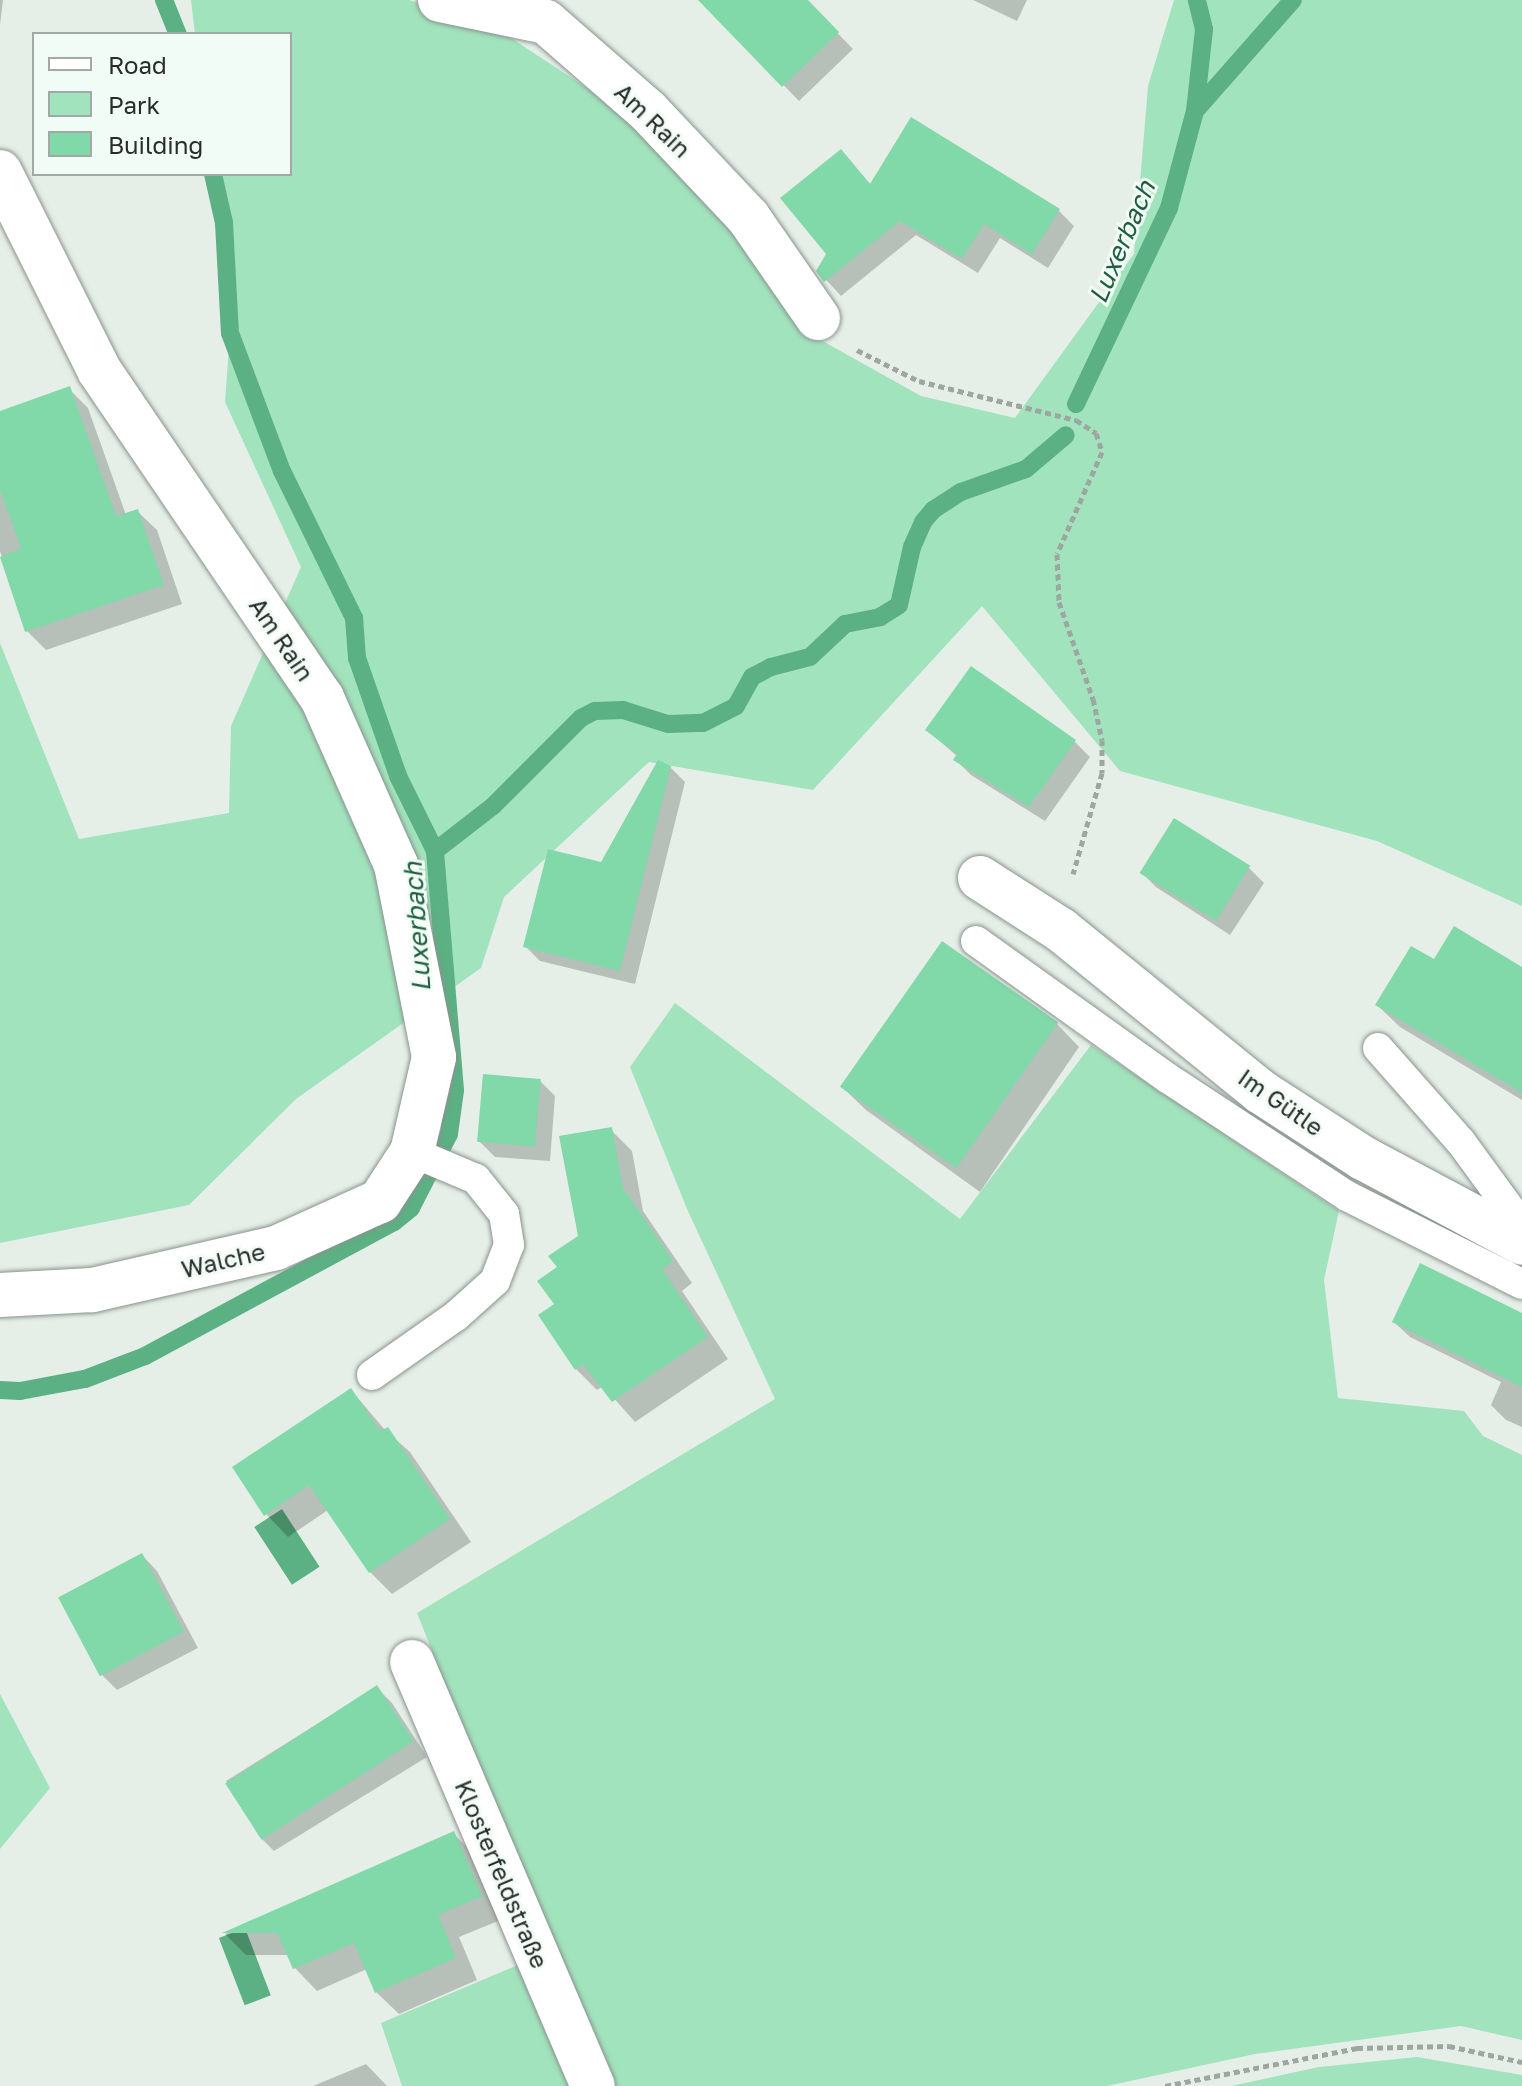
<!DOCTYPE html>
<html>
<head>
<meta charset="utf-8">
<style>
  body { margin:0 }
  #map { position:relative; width:1522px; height:2086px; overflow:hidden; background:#e5efe8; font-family:"Golos Text",sans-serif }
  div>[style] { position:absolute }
  .green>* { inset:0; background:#a1e3bd }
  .water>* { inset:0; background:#5bb183; transform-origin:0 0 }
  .shadow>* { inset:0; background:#0003 }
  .stream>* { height:18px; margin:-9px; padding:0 9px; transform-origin:9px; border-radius:9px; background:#5bb183 }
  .building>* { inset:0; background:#81d8a8; transform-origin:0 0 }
  .path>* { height:5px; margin-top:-2.5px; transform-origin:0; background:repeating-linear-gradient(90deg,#9ea6a1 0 6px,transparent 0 10px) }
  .roads { filter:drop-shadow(0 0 2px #89938d) drop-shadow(0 0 2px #89938d) }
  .service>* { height:30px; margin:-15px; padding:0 15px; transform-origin:15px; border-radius:15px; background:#fff }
  .minor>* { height:44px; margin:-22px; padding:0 22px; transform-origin:22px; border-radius:22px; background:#fff }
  span { translate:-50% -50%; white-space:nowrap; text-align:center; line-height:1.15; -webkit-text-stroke:6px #f2fcf6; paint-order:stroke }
  .street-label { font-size:24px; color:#292c2a }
  .water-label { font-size:26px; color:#1f5f40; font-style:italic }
  .legend { position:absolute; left:32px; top:32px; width:260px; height:144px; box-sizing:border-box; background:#f2fcf6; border:2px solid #a2a9a4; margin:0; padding:10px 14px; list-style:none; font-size:24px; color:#292c2a }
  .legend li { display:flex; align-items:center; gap:16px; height:40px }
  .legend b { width:40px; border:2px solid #a2a9a4 }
</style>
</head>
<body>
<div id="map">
  <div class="green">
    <div style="clip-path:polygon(191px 0,409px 0,502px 32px,622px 111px,734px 232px,803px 330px,921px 396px,1015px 418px,1134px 254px,1148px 86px,1174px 0,1522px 0,1522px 906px,1377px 841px,1120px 771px,982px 606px,813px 790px,649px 762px,504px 897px,481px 968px,296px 1099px,189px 1205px,0 1243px,0 643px,79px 839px,229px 813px,231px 726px,301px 567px,225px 402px,230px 333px,212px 174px,290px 174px,290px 34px,195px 34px)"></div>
    <div style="clip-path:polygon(675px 1003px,960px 1219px,1091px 1045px,1339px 1211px,1324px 1280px,1338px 1398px,1464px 1411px,1483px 1436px,1522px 1455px,1522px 2040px,1461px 2026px,1255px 2054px,1107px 2086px,402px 2086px,381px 2023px,551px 1951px,417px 1613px,775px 1399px,687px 1209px,630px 1067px)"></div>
    <div style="clip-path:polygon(0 1694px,50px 1788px,0 1849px)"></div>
    <div style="clip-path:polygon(1417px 2057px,1522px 2075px,1522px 2086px,1231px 2086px,1319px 2067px)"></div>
  </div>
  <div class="water">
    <div style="left:282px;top:1509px;width:69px;height:33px;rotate:57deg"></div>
    <div style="left:245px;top:1928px;width:72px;height:28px;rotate:69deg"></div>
  </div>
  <div class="shadow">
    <div style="clip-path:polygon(0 0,3px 0,0 25px)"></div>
    <div style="clip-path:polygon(721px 0,805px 0,853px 49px,799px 101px,711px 10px)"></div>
    <div style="clip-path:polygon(973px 0,1027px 0,1017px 21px)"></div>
    <div style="clip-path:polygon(840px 151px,871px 185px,1059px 211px,1074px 226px,1048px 268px,1000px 238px,978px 273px,916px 235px,841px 296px,818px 271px,829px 254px)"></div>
    <div style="clip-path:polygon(69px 389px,88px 408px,126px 515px,137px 511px,157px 530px,182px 604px,46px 650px,27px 631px,0 551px,0 413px)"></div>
    <div style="clip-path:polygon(927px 730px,1075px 742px,1090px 757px,1045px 821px,971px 775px,956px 760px,958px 757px)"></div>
    <div style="clip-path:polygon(670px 767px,685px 782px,635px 984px,540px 961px,525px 946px,602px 864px)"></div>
    <div style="clip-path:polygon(1174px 820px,1249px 868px,1264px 883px,1230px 935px,1156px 887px,1141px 872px)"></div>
    <div style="clip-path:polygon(1434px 962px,1522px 969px,1522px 1100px,1400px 1027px,1377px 1005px)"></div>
    <div style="clip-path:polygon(1057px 1024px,1079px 1047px,980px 1192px,866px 1110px,843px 1088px)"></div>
    <div style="clip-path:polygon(540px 1081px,555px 1096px,550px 1161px,495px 1157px,479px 1141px)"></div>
    <div style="clip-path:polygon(611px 1130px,632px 1151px,643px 1211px,692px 1283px,682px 1291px,728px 1359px,635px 1422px,603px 1386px,597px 1390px,576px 1369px,556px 1305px,560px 1268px,580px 1237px)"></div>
    <div style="clip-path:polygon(1522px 1316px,1522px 1427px,1506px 1420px,1491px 1405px,1501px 1382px,1410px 1337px,1394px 1322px)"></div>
    <div style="clip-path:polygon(351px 1390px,385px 1430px,410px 1452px,471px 1542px,392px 1594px,370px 1572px,328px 1510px,288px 1537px,266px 1514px)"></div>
    <div style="clip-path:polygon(142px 1555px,157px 1571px,198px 1648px,117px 1690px,102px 1675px)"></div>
    <div style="clip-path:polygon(376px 1687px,392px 1703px,427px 1757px,274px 1851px,259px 1836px,226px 1781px)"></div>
    <div style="clip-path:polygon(454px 1834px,476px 1856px,503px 1919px,459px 1937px,477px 1980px,399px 2014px,376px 1992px,367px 1969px,317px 1991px,295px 1968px,289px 1955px,246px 1955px,225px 1934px)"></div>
    <div style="clip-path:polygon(366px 2064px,387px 2086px,313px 2086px)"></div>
  </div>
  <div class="stream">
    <div style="left:164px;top:0;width:37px;rotate:68deg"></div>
    <div style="left:1195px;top:111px;width:148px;rotate:-48.6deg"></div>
    <div style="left:213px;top:174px;width:50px;rotate:77.3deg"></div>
    <div style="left:224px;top:223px;width:110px;rotate:86.9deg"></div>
    <div style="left:230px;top:333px;width:147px;rotate:69.4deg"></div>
    <div style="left:282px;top:471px;width:164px;rotate:63.9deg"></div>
    <div style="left:354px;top:618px;width:40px;rotate:85.7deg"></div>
    <div style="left:357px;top:658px;width:125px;rotate:70.8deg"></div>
    <div style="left:398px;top:776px;width:84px;rotate:63.7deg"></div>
    <div style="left:1076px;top:404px;width:217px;rotate:-64.6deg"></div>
    <div style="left:1169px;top:208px;width:100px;rotate:-75deg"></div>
    <div style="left:1195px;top:111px;width:82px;rotate:-83.7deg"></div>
    <div style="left:1204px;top:29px;width:30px;rotate:-104deg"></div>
    <div style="left:0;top:1390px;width:20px;rotate:3deg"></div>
    <div style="left:20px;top:1391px;width:66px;rotate:-10.5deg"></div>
    <div style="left:85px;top:1379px;width:64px;rotate:-21deg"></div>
    <div style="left:145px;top:1356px;width:283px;rotate:-28.3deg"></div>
    <div style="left:394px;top:1222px;width:22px;rotate:-39deg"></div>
    <div style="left:411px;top:1208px;width:83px;rotate:-62.8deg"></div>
    <div style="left:449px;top:1134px;width:44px;rotate:-82.2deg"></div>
    <div style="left:455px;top:1090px;width:240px;rotate:-94.8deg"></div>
    <div style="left:435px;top:851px;width:73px;rotate:-37.8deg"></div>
    <div style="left:493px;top:806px;width:124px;rotate:-45deg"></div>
    <div style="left:581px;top:718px;width:16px;rotate:-27deg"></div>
    <div style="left:595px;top:711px;width:28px;rotate:-2deg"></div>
    <div style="left:623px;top:710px;width:47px;rotate:17.3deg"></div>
    <div style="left:668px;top:724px;width:35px;rotate:-2deg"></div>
    <div style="left:703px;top:723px;width:37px;rotate:-27deg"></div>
    <div style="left:736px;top:706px;width:33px;rotate:-61deg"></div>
    <div style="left:752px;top:677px;width:21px;rotate:-28deg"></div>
    <div style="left:771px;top:667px;width:40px;rotate:-14.4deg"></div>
    <div style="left:810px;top:657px;width:48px;rotate:-43.3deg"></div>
    <div style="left:845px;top:624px;width:36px;rotate:-11deg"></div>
    <div style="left:880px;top:617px;width:22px;rotate:-32deg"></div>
    <div style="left:899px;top:605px;width:59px;rotate:-77.4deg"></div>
    <div style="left:912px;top:547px;width:27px;rotate:-66deg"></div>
    <div style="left:923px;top:522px;width:16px;rotate:-50deg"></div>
    <div style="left:933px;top:510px;width:33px;rotate:-33deg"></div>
    <div style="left:961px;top:492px;width:69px;rotate:-19.5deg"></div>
    <div style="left:1026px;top:469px;width:52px;rotate:-40.4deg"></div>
  </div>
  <div class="building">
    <div style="clip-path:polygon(698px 0,808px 0,839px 32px,782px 87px)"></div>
    <div style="clip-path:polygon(911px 117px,1060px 209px,1032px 254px,984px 224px,962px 259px,900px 221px,824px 282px,816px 271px,826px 254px,780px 198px,841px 149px,870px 184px)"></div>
    <div style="clip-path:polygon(70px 386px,116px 516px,138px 509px,164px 585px,25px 632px,0 557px,21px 548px,0 490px,0 411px)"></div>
    <div style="clip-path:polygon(971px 666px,1076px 740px,1029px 807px,953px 760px,957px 754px,925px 730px)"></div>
    <div style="clip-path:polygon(658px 760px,671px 766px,620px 971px,523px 947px,548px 849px,601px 862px)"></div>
    <div style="left:1174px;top:818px;width:90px;height:65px;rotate:32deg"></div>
    <div style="clip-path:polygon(1454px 926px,1522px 967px,1522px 1093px,1375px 1005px,1411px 946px,1434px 959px)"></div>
    <div style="left:942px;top:941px;width:142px;height:178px;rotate:35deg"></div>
    <div style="left:483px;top:1074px;width:58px;height:68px;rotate:5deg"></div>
    <div style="clip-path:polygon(612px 1127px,623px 1188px,673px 1261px,662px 1269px,708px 1337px,612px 1402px,583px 1364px,575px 1370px,538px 1315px,554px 1304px,537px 1281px,557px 1267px,548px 1256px,578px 1236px,559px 1136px)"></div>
    <div style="clip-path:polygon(1420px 1263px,1522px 1313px,1522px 1387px,1392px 1322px)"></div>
    <div style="clip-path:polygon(351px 1388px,380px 1431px,388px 1427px,450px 1519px,369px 1573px,309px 1485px,264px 1516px,232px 1467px)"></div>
    <div style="left:142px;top:1553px;width:89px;height:95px;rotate:62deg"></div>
    <div style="left:377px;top:1685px;width:67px;height:181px;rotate:57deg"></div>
    <div style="clip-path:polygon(454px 1831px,482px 1896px,438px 1915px,456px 1958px,375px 1993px,354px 1943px,293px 1969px,277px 1933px,222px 1933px)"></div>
  </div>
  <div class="path">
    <div style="left:857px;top:350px;width:69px;rotate:26.6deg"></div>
    <div style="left:919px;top:381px;width:162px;rotate:14deg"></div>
    <div style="left:1076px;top:420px;width:24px;rotate:33deg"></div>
    <div style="left:1096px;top:433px;width:20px;rotate:72deg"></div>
    <div style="left:1102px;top:452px;width:111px;rotate:113.8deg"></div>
    <div style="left:1057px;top:554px;width:48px;rotate:87.6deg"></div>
    <div style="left:1059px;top:602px;width:103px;rotate:70.7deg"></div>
    <div style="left:1093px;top:699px;width:42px;rotate:77.6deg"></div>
    <div style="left:1102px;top:740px;width:33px;rotate:90deg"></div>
    <div style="left:1102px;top:773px;width:105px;rotate:106deg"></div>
    <div style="left:1165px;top:2086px;width:196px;rotate:-11.2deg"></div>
    <div style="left:1357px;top:2048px;width:92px;rotate:-1.2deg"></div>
    <div style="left:1449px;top:2046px;width:75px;rotate:12.4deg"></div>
  </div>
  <div class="roads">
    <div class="service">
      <div style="left:976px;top:941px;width:237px;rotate:35.6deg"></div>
      <div style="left:1169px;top:1079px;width:213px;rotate:33.3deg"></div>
      <div style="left:1347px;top:1196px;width:196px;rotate:26.7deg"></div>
      <div style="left:1378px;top:1048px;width:125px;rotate:48.6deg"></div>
      <div style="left:1461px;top:1142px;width:92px;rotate:53.9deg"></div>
      <div style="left:1515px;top:1216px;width:24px;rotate:88deg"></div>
      <div style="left:372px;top:1375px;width:103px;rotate:-35.1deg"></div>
      <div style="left:456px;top:1316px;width:52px;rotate:-41.9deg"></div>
      <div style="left:495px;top:1281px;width:39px;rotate:-69deg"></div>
      <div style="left:509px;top:1245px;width:31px;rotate:-99deg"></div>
      <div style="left:504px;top:1214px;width:45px;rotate:-128.7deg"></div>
      <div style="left:476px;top:1179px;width:69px;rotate:-157.1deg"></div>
    </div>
    <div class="minor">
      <div style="left:440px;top:0;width:108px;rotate:11.7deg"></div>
      <div style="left:546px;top:22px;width:135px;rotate:41.1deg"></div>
      <div style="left:648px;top:111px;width:146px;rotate:46.7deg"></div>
      <div style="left:748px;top:217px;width:123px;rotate:55.3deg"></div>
      <div style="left:0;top:172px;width:221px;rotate:63.4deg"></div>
      <div style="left:99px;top:370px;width:397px;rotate:55.8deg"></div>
      <div style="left:322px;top:698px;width:183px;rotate:66.1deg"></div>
      <div style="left:396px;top:865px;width:196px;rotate:78.8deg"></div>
      <div style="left:434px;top:1057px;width:98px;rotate:103deg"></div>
      <div style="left:412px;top:1152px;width:59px;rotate:123.1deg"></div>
      <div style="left:380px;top:1201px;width:114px;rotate:155.7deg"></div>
      <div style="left:276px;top:1248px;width:189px;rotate:167.1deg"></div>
      <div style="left:92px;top:1290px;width:92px;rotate:176.9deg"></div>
      <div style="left:980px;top:878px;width:96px;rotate:32.7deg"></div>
      <div style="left:1061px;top:930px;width:257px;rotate:39deg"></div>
      <div style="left:1261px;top:1092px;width:121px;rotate:32.9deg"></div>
      <div style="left:1363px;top:1158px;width:180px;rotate:28.1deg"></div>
      <div style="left:412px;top:1662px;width:461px;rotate:66.9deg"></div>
    </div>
  </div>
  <div class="street-label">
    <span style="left:653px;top:120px;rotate:44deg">Am Rain</span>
    <span style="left:282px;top:639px;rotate:56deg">Am Rain</span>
    <span style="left:1281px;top:1102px;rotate:35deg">Im Gütle</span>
    <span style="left:223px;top:1260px;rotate:-13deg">Walche</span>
    <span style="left:502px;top:1874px;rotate:67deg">Klosterfeldstraße</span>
  </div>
  <div class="water-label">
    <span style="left:1122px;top:242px;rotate:-67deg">Luxerbach</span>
    <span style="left:417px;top:927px;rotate:-94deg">Luxerbach</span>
  </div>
  <ul class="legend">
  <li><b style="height:10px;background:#fff"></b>Road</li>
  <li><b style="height:22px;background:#a1e3bd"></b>Park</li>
  <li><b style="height:22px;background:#81d8a8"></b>Building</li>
  </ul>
</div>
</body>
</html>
